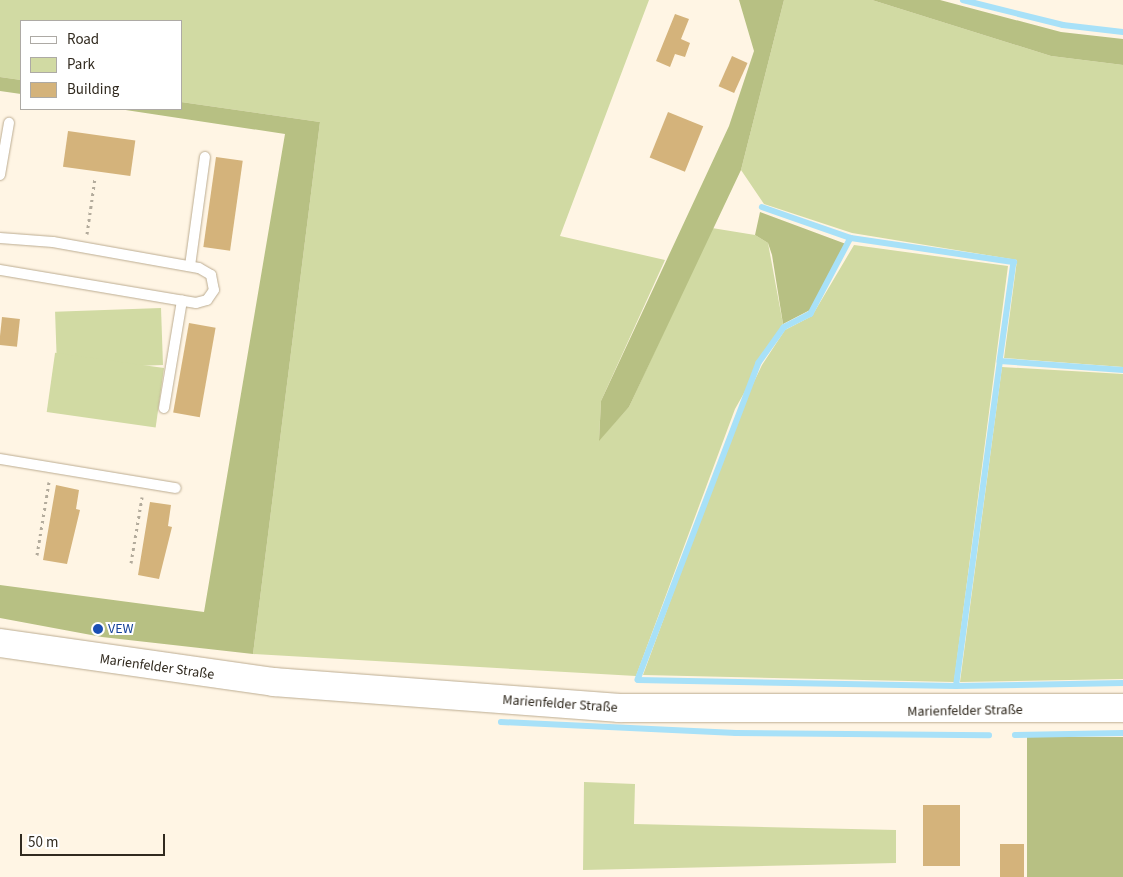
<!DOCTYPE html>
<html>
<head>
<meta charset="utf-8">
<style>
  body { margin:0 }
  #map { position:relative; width:1123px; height:877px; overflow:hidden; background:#fff5e4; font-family:"Source Sans 3",sans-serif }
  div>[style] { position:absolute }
  .green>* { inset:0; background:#d1daa3; transform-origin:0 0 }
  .forest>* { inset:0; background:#b7c083; transform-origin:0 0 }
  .stream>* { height:5.5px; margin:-2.75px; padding:0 2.75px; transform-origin:2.75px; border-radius:2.75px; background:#a8e1f8 }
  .building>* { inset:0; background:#d4b37b; transform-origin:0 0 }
  .path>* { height:3px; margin-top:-1.5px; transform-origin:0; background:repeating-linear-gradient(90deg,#b3ab9c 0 2.5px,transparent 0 6.5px) }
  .roads { filter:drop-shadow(0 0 1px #bcac91) drop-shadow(0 0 1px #bcac91) }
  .service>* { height:10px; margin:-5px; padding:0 5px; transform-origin:5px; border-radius:5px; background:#fff }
  .primary>* { height:28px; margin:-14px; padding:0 14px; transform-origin:14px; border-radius:14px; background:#fff }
  .dots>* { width:14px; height:14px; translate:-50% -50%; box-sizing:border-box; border:2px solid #fff; border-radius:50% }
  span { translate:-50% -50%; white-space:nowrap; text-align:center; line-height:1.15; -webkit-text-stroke:4px #fff; paint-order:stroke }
  .transit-label { font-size:14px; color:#164399 }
  .left { translate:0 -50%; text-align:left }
  .street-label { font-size:14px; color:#312a1f }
  .legend { position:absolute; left:20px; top:20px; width:162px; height:90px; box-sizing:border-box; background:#fff; border:1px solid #adaaa5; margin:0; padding:6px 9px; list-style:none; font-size:15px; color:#312a1f }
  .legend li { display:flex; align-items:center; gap:10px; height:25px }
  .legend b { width:25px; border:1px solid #adaaa5 }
  .scale { position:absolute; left:20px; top:834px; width:145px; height:22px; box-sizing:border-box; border:2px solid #312a1f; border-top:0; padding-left:6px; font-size:15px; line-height:18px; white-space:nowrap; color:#312a1f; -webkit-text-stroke:4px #fff; paint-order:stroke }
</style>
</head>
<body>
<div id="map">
  <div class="green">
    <div style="clip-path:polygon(0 0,649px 0,560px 236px,665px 260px,601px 401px,599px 440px,629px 407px,712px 228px,755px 235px,768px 243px,783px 324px,735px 409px,636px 676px,253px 654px,320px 122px,181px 102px,181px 21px,21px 21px,21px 80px,0 77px)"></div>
    <div style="clip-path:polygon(784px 0,872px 0,1051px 56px,1123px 65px,1123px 367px,1004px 358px,1017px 260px,852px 233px,764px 204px,741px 170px)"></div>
    <div style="clip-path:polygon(854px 245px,1008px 266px,954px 682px,643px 675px,741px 409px,762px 365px,785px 330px,812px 316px)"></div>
    <div style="left:161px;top:308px;width:57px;height:106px;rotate:88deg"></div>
    <div style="clip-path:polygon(1002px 367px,1123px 374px,1123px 679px,960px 682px)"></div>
    <div style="left:164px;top:368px;width:60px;height:110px;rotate:98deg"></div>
    <div style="clip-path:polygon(584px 782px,635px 784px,634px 824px,896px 830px,896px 863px,583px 870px)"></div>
  </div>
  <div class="forest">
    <div style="clip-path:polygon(739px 0,784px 0,741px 170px,629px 407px,599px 441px,601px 401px,729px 126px,754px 51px)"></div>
    <div style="clip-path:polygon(872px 0,940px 0,1061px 32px,1123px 39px,1123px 65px,1051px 56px)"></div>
    <div style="clip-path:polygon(0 77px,21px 80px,21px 94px,0 91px)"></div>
    <div style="clip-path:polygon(181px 102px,320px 122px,253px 654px,102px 637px,0 618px,0 585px,204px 612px,285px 134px,119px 109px,181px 109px)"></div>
    <div style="clip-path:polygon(760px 212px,846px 244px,810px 310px,783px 324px,772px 255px,768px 243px,755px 235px)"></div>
    <div style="left:1123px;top:737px;width:140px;height:96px;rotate:90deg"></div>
  </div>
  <div class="stream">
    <div style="left:963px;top:0;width:103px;rotate:14deg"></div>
    <div style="left:1063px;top:25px;width:60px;rotate:6.7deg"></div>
    <div style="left:762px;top:207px;width:94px;rotate:19.2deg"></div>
    <div style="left:851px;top:238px;width:165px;rotate:8.4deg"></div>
    <div style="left:1014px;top:262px;width:100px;rotate:98deg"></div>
    <div style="left:1000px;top:361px;width:123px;rotate:4.2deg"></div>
    <div style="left:851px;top:238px;width:86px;rotate:117.8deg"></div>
    <div style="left:811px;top:314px;width:30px;rotate:153deg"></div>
    <div style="left:784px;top:328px;width:43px;rotate:125.5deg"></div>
    <div style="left:759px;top:363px;width:339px;rotate:110.9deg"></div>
    <div style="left:638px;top:680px;width:318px;rotate:1.1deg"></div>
    <div style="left:956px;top:686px;width:167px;rotate:-1deg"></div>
    <div style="left:956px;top:686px;width:328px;rotate:-82.3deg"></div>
    <div style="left:501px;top:722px;width:235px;rotate:2.7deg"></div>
    <div style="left:736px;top:733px;width:253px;rotate:0.5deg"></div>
    <div style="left:1015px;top:735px;width:108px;rotate:-1.1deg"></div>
  </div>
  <div class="building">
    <div style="clip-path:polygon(675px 14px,689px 19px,681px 39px,690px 43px,685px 57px,675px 54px,670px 67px,656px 61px)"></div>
    <div style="left:732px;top:56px;width:17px;height:33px;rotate:24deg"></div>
    <div style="left:668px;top:112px;width:38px;height:49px;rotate:22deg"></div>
    <div style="left:68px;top:131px;width:68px;height:36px;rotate:8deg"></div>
    <div style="left:216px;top:157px;width:27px;height:91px;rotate:8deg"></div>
    <div style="left:2px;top:317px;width:18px;height:28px;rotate:6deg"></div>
    <div style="left:189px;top:323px;width:27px;height:91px;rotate:10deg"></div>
    <div style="clip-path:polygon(56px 485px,79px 490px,76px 509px,80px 510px,67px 564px,43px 560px)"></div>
    <div style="clip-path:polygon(150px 502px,171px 505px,168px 526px,172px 527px,159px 579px,138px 575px)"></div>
    <div style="left:960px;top:805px;width:61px;height:37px;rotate:90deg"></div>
    <div style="left:1000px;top:844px;width:24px;height:33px"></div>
  </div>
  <div class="path">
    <div style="left:87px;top:234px;width:57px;rotate:-81.9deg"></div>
    <div style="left:37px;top:555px;width:74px;rotate:-80.7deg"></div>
    <div style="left:131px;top:563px;width:67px;rotate:-80.5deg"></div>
  </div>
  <div class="roads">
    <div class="service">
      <div style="left:0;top:175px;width:53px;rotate:-80.2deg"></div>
      <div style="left:0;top:238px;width:53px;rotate:4.3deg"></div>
      <div style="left:53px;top:242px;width:148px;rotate:10.1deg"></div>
      <div style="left:199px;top:268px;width:14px;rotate:30deg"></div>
      <div style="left:211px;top:275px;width:15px;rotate:79deg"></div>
      <div style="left:214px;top:290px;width:12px;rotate:125deg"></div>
      <div style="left:207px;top:300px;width:11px;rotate:165deg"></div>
      <div style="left:196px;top:303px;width:199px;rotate:-170.4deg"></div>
      <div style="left:190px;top:266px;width:110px;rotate:-82.2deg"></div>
      <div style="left:164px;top:408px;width:109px;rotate:-80.5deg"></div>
      <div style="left:0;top:459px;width:178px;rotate:9.4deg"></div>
    </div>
    <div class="primary">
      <div style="left:0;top:643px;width:277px;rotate:8.1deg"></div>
      <div style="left:274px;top:682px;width:346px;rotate:4.3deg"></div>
      <div style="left:619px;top:708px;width:504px"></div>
    </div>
  </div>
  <div class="dots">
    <div style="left:98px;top:629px;background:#1a4fb4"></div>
  </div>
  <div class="transit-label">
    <span class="left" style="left:108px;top:629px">VEW</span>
  </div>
  <div class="street-label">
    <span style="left:157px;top:667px;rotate:8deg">Marienfelder Straße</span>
    <span style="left:560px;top:704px;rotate:4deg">Marienfelder Straße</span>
    <span style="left:965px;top:711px;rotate:-1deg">Marienfelder Straße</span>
  </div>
  <ul class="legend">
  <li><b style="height:6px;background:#fff"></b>Road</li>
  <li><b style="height:14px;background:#d1daa3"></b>Park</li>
  <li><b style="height:14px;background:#d4b37b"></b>Building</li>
  </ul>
  <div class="scale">50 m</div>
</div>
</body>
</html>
